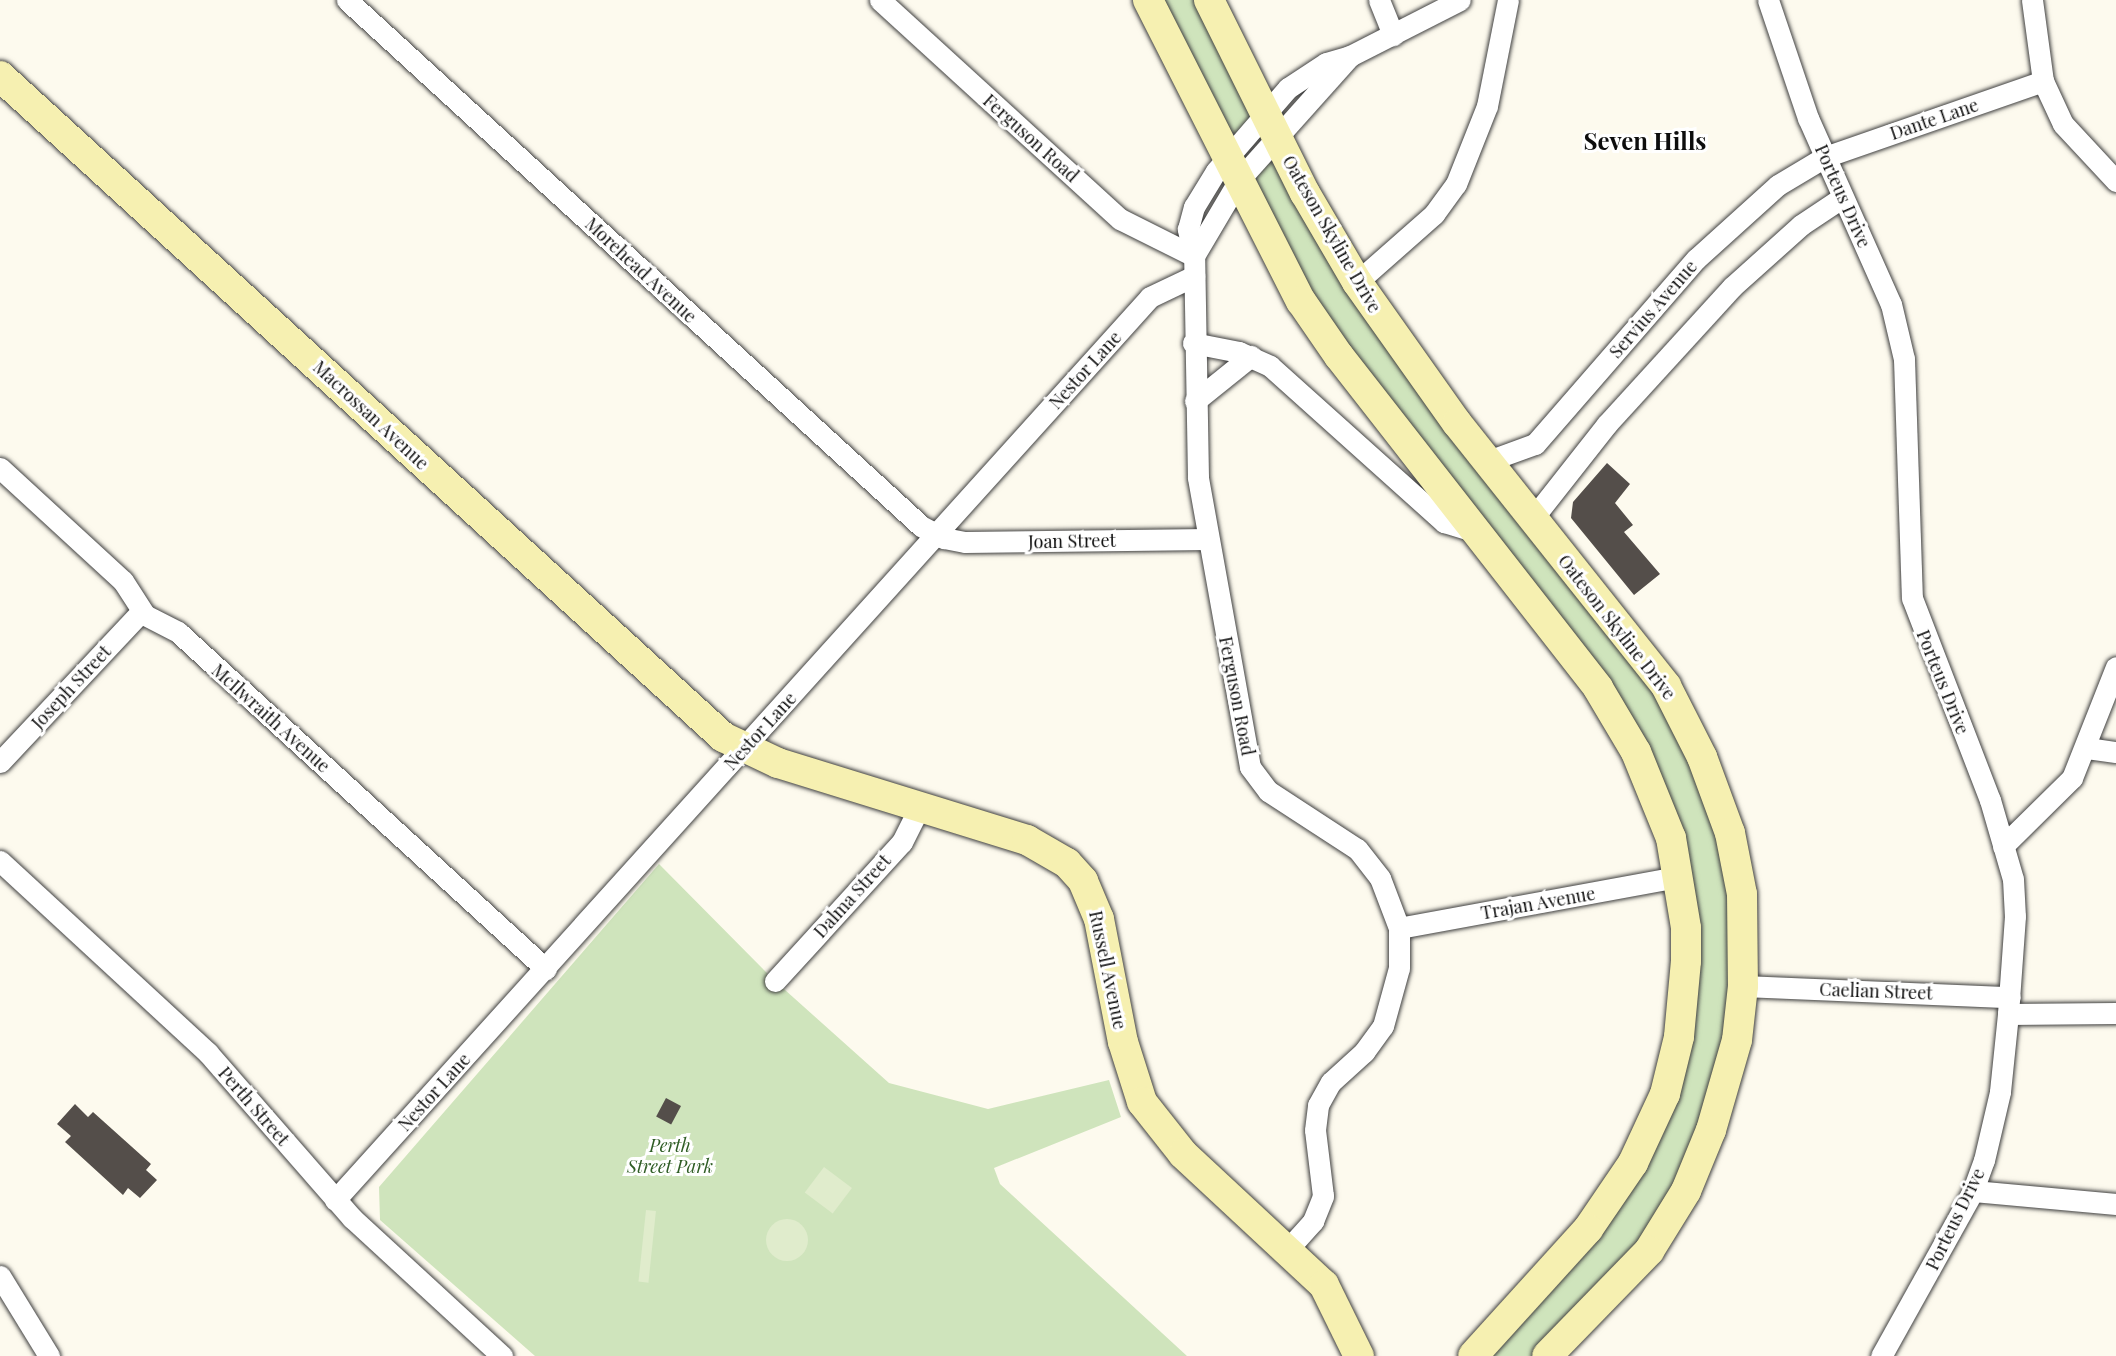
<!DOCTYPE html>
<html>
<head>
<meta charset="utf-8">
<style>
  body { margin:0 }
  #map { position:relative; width:2116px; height:1356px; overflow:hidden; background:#fdfaee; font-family:"Playfair Display",serif }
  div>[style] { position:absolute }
  .green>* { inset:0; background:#cfe4bc }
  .pitch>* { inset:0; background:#e0eccc; transform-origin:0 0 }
  .round { border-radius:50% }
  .building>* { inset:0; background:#544e4a; transform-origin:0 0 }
  .roads { filter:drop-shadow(0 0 2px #404040) drop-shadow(0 0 2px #404040) }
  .street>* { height:21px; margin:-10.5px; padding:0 10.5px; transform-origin:10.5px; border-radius:10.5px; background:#fff }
  .secondary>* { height:30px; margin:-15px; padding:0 15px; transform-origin:15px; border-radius:15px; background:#f6f0b1 }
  span { translate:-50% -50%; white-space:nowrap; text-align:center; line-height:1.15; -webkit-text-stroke:6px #fff; paint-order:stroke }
  .street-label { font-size:18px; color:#0d0d0d }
  .park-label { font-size:18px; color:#2f5d25; font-style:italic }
  .district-label { font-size:24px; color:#0d0d0d; font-weight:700 }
</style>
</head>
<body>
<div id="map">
  <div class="green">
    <div style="clip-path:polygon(1154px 0,1201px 0,1257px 109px,1235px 134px,1226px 129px)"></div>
    <div style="clip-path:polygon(1271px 156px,1662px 690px,1729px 858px,1734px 1001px,1678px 1193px,1540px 1356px,1487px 1356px,1593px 1239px,1691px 1000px,1657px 780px,1342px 352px,1248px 181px)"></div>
    <div style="clip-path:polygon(659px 864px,775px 981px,889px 1083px,988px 1109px,1109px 1080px,1121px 1117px,994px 1168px,1000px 1184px,1187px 1356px,535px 1356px,380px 1220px,379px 1187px)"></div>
  </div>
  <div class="pitch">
    <div style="left:824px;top:1167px;width:35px;height:32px;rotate:37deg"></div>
    <div style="left:646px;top:1210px;width:10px;height:72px;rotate:6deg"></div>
    <div class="round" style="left:766px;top:1219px;width:42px;height:42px"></div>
  </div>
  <div class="building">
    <div style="clip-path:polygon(1607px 463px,1630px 484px,1615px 503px,1633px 525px,1624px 532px,1660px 574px,1634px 595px,1571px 518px,1573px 502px)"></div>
    <div style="left:666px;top:1098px;width:17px;height:21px;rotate:28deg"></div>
    <div style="clip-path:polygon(75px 1104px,88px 1117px,93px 1112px,151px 1164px,146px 1170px,157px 1180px,140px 1198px,128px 1188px,123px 1195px,65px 1142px,71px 1136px,57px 1124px)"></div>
  </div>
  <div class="roads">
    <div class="street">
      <div style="left:347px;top:0;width:779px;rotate:42.5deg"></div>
      <div style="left:921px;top:526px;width:26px;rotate:28deg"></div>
      <div style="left:944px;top:538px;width:21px;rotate:11deg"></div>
      <div style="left:965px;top:542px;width:243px;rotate:-0.7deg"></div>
      <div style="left:880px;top:0;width:325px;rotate:42.4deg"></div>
      <div style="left:1120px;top:219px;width:83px;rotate:26.6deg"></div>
      <div style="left:1379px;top:0;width:38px;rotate:68deg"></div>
      <div style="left:1768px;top:0;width:125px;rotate:71.3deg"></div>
      <div style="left:1808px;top:118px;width:204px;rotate:66deg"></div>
      <div style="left:1891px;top:304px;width:57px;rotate:76.7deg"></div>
      <div style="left:1904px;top:359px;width:239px;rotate:88.1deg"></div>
      <div style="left:1912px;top:598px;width:217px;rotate:68.9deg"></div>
      <div style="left:1990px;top:800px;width:82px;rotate:73.8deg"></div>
      <div style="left:2013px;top:879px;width:37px;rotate:87deg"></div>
      <div style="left:2015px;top:916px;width:98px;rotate:94.1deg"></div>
      <div style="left:2008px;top:1014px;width:78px;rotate:95.9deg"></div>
      <div style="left:2000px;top:1092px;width:70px;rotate:103.2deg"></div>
      <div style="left:1984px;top:1160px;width:33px;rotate:110deg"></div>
      <div style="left:1973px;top:1191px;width:189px;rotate:119.1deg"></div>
      <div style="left:2032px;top:0;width:82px;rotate:82.3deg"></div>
      <div style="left:2043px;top:81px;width:47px;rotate:65.1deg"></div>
      <div style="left:2063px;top:124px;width:78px;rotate:47.1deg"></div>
      <div style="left:1194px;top:256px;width:88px;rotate:-59.4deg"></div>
      <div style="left:1239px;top:180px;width:166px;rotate:-48.2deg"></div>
      <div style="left:1357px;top:282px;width:103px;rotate:-41.4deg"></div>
      <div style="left:1434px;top:214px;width:37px;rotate:-54deg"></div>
      <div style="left:1456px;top:184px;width:84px;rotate:-68.3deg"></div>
      <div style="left:1487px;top:106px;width:108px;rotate:-78.8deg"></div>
      <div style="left:1193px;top:343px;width:47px;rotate:11.1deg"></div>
      <div style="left:1239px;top:352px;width:34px;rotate:24deg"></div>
      <div style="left:1270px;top:366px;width:234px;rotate:41.9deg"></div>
      <div style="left:1444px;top:522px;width:34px;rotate:17deg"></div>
      <div style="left:1195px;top:401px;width:72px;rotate:-38.8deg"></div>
      <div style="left:1488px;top:461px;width:50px;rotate:-19.9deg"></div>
      <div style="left:1535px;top:444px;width:245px;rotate:-49deg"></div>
      <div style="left:1696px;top:259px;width:110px;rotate:-42.1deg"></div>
      <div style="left:1778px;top:185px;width:55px;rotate:-30.8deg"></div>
      <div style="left:1825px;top:157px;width:231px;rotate:-19.2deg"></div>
      <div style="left:0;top:468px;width:167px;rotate:42.6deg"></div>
      <div style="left:123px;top:581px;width:40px;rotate:57.1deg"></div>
      <div style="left:145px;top:615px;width:37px;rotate:27deg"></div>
      <div style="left:178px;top:632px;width:499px;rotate:42.5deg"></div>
      <div style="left:1533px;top:518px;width:120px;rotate:-51.8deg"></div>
      <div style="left:1607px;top:424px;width:185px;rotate:-47.6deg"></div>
      <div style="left:1732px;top:287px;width:93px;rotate:-41.9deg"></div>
      <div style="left:1801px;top:225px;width:50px;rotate:-33.7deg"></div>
      <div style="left:2087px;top:748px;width:29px;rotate:8deg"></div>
      <div style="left:0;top:762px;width:207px;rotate:-46.8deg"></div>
      <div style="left:2003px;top:846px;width:97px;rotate:-44.6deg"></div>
      <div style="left:2072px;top:778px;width:119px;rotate:-68.4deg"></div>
      <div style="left:0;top:861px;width:283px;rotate:42.7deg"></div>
      <div style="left:208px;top:1053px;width:219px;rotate:48.9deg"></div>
      <div style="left:352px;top:1218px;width:204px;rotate:42.6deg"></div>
      <div style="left:1399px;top:928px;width:284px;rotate:-10.4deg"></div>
      <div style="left:775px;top:981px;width:188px;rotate:-47.6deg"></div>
      <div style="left:902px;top:842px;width:40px;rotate:-63.4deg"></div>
      <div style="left:1743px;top:986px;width:267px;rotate:2.4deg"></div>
      <div style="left:2008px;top:1014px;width:108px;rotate:-0.5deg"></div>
      <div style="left:1973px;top:1191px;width:144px;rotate:5.2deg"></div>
      <div style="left:335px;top:1200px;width:1216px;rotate:-47.93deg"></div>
      <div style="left:1150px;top:297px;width:49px;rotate:-25.5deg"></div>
      <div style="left:1288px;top:1249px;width:38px;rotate:-48deg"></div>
      <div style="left:1313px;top:1221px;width:27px;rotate:-68deg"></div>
      <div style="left:1323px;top:1196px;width:66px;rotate:-96.9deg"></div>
      <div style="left:1315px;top:1130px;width:25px;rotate:-83deg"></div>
      <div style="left:1318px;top:1105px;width:26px;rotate:-61deg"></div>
      <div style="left:1331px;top:1082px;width:45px;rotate:-42.3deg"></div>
      <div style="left:1364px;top:1052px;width:32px;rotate:-54deg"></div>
      <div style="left:1383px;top:1026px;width:60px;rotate:-74.6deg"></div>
      <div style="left:1399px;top:968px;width:40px;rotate:-90deg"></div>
      <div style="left:1399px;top:928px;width:53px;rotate:-110.8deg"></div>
      <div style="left:1380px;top:878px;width:37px;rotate:-128deg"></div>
      <div style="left:1357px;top:849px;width:106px;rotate:-146.9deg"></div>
      <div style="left:1268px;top:791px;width:30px;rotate:-127deg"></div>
      <div style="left:1250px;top:767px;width:295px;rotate:-100.2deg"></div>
      <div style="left:1198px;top:477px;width:221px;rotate:-91deg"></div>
      <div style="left:1194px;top:256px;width:28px;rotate:-103deg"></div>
      <div style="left:1188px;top:229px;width:23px;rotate:-75deg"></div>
      <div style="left:1194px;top:207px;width:42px;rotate:-58.6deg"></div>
      <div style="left:1216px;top:171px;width:110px;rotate:-49.1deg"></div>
      <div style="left:1288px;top:88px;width:45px;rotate:-33.3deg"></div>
      <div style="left:1326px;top:63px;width:25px;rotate:-16deg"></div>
      <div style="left:1350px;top:56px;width:123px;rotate:-27deg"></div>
      <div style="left:0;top:1276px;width:94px;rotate:58.5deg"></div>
    </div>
    <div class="secondary">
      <div style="left:1148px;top:0;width:338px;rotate:63.1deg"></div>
      <div style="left:1301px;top:301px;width:67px;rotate:55.4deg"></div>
      <div style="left:1339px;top:356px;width:421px;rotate:52deg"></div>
      <div style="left:1598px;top:688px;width:74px;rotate:59.3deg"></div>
      <div style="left:1636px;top:752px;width:93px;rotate:67.9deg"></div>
      <div style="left:1671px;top:838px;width:91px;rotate:80.5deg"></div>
      <div style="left:1686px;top:928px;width:33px;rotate:90deg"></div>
      <div style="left:1686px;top:961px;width:76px;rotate:95.3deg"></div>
      <div style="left:1679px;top:1037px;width:59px;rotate:103.8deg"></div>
      <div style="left:1665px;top:1094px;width:76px;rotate:114.9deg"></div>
      <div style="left:1633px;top:1163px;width:80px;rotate:124.3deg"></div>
      <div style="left:1588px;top:1229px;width:171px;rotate:132.2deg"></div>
      <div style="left:1209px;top:0;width:216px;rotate:63.6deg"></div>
      <div style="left:1305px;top:193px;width:103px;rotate:59.7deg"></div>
      <div style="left:1357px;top:282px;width:173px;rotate:54.7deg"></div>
      <div style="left:1457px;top:423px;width:336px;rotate:51.5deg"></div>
      <div style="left:1666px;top:686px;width:80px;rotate:63.1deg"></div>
      <div style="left:1702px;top:757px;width:81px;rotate:69.8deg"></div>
      <div style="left:1730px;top:833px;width:62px;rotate:78.9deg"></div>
      <div style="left:1742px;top:894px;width:92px;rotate:89.4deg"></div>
      <div style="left:1743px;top:986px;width:54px;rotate:96.3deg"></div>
      <div style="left:1737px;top:1040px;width:94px;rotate:106.1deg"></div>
      <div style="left:1711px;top:1130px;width:66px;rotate:112.3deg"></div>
      <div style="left:1686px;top:1191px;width:70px;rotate:121.7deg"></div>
      <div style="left:1649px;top:1251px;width:146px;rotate:134.2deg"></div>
      <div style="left:0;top:76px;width:980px;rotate:42.43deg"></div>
      <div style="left:723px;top:737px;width:61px;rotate:25.3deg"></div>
      <div style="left:778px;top:763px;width:261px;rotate:17.2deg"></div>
      <div style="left:1027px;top:840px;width:46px;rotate:29.9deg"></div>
      <div style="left:1067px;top:863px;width:24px;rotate:48deg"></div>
      <div style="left:1083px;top:881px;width:41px;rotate:67.2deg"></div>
      <div style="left:1099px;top:919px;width:125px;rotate:79deg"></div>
      <div style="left:1123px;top:1042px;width:63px;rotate:72.4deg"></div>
      <div style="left:1142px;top:1102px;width:66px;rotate:51.7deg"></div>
      <div style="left:1183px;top:1154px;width:192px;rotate:42.9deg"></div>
      <div style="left:1324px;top:1285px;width:79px;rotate:63.8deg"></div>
    </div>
  </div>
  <div class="street-label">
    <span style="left:1934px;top:119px;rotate:-19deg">Dante Lane</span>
    <span style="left:1031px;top:138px;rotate:42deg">Ferguson Road</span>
    <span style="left:1843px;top:196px;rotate:66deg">Porteus Drive</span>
    <span style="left:1332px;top:234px;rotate:60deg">Oateson Skyline Drive</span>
    <span style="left:641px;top:270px;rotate:43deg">Morehead Avenue</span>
    <span style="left:1653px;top:309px;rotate:-49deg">Servius Avenue</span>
    <span style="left:1085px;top:370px;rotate:-48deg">Nestor Lane</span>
    <span style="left:371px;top:415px;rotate:43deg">Macrossan Avenue</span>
    <span style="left:1072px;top:541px;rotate:-1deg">Joan Street</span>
    <span style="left:1617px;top:627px;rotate:52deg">Oateson Skyline Drive</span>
    <span style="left:1943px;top:682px;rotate:68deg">Porteus Drive</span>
    <span style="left:71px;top:687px;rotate:-47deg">Joseph Street</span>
    <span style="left:1237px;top:696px;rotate:79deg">Ferguson Road</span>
    <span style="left:271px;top:718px;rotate:42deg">McIlwraith Avenue</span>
    <span style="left:760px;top:731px;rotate:-48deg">Nestor Lane</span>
    <span style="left:852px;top:896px;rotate:-48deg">Dalma Street</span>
    <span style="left:1538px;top:903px;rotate:-10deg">Trajan Avenue</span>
    <span style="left:1108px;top:970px;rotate:78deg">Russell Avenue</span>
    <span style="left:1876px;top:991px;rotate:2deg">Caelian Street</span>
    <span style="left:434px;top:1092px;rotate:-48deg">Nestor Lane</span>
    <span style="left:254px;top:1106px;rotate:49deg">Perth Street</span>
    <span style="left:1955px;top:1219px;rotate:-64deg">Porteus Drive</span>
  </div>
  <div class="park-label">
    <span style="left:670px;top:1156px">Perth<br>Street Park</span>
  </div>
  <div class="district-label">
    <span style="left:1645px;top:141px">Seven Hills</span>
  </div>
</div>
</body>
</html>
